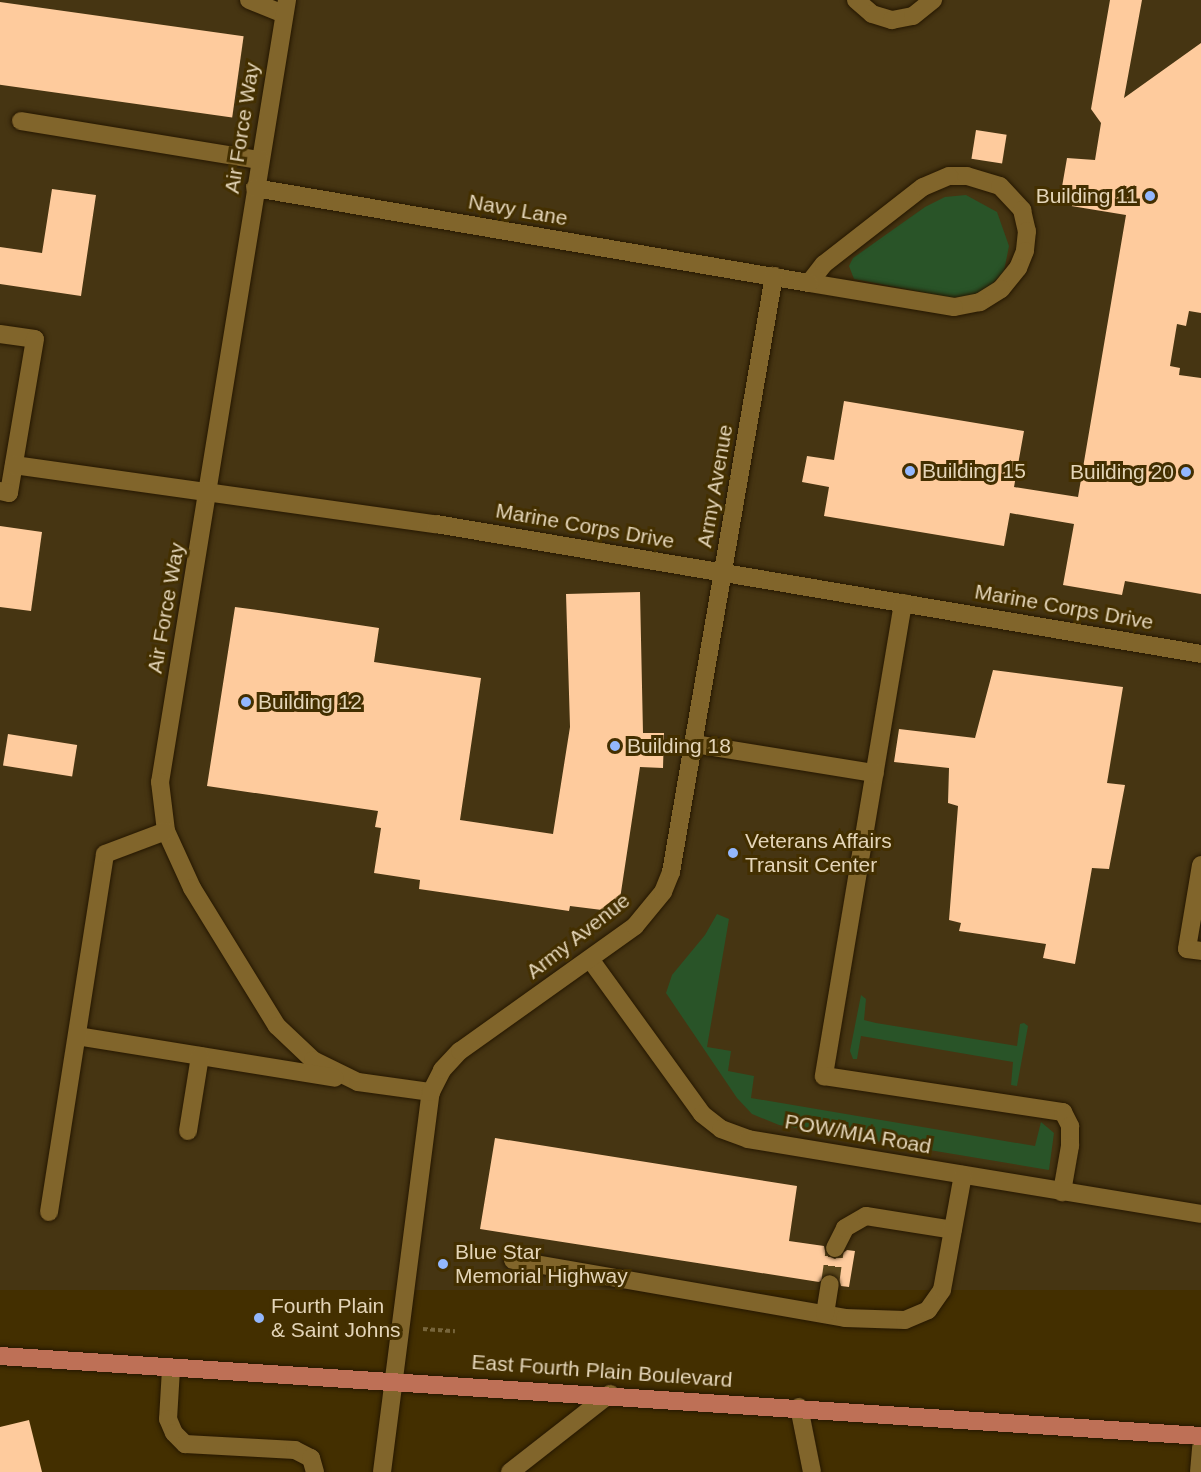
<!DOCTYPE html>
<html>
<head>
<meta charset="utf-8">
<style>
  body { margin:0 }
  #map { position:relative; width:1201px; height:1472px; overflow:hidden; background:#432f00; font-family:Helvetica,sans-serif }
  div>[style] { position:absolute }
  .built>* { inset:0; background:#463512; transform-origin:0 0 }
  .green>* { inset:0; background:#295428 }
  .building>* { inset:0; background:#fecb9d; transform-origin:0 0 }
  .minor-tunnel>* { height:18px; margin-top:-9px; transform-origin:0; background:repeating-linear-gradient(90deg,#5b481c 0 18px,transparent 0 27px) }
  .path>* { height:4px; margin-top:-2px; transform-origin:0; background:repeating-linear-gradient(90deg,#77653b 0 4.5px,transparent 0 7.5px) }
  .roads { filter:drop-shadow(0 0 2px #251700) drop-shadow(0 0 2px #251700) }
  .minor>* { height:18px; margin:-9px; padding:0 9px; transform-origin:9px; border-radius:9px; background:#81652b }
  .major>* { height:18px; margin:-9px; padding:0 9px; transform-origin:9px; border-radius:9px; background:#be7056 }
  .dots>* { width:16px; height:16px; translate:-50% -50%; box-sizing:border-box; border:3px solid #432f00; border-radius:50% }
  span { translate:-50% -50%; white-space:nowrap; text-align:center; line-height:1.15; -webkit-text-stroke:6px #432f00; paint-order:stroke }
  .street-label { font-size:21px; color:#e4d5b8 }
  .poi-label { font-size:21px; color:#e4d5b8 }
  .right { translate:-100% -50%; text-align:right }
  .left { translate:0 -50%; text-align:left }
</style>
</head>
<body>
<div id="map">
  <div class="built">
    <div style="left:0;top:0;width:1201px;height:1290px"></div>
  </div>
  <div class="green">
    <div style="clip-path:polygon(966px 195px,997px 212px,1009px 246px,1004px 271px,984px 293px,953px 298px,854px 279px,849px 266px,853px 258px,925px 207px,945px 197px)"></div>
    <div style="clip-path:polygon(717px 914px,729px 919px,707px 1047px,731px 1051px,728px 1071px,754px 1076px,751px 1098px,1035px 1146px,1041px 1122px,1054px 1133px,1049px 1170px,779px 1125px,752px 1114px,737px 1098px,666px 993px,672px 975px,705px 935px)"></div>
    <div style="clip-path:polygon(861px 995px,866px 999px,864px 1020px,876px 1023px,1017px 1046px,1020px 1024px,1024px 1023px,1028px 1026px,1017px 1086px,1011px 1085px,1013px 1062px,861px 1036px,857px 1059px,853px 1059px,850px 1051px)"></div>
  </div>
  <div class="building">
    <div style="clip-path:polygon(1110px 0,1142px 0,1124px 98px,1201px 43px,1201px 313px,1189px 311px,1186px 326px,1177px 324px,1170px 366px,1180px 368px,1179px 375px,1201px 378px,1201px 594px,1125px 581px,1122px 595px,1063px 585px,1074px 524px,1010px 513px,1004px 546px,824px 516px,829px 487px,802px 482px,807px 456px,834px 460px,844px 401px,1024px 431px,1014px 487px,1078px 497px,1126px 215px,1059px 204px,1067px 158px,1095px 160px,1101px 123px,1091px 109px)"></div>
    <div style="left:0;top:2px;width:246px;height:82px;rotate:8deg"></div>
    <div style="left:976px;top:130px;width:31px;height:29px;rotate:9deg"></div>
    <div style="clip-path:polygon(52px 189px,96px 195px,81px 296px,0 284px,0 247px,42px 253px)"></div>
    <div style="clip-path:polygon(0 526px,42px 532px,31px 611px,0 607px)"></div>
    <div style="clip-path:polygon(640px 592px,643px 733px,664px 733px,663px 768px,640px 767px,618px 912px,570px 906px,569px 911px,419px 889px,420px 880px,374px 873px,381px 828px,375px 827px,378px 811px,207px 786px,235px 607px,279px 613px,379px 628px,374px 662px,481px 678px,460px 820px,553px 834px,570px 727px,566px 594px)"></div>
    <div style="clip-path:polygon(993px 670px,1123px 687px,1107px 783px,1125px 785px,1109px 869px,1092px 868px,1075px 964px,1043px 958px,1046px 944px,959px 931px,961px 923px,949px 920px,958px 806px,948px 803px,949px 768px,894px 762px,899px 729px,975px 738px)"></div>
    <div style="left:8px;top:734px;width:70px;height:32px;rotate:9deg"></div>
    <div style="clip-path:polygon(495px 1138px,797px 1186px,789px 1241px,824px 1246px,826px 1255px,835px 1259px,847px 1250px,855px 1251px,849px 1287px,841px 1286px,838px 1276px,831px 1273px,819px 1282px,480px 1229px)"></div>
    <div style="clip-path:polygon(29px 1420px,42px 1472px,0 1472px,0 1427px)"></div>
  </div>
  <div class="minor-tunnel">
    <div style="left:830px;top:1284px;width:36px;rotate:-82deg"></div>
  </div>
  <div class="path">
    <div style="left:362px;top:1326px;width:14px;rotate:4deg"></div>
    <div style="left:423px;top:1329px;width:32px;rotate:4deg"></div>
  </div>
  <div class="roads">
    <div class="minor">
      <div style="left:249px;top:0;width:38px;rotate:22deg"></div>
      <div style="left:287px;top:0;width:792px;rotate:99.22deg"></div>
      <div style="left:160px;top:782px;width:49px;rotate:83deg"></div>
      <div style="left:166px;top:831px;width:63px;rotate:65.5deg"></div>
      <div style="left:192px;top:888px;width:162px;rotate:58.4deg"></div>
      <div style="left:277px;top:1026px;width:50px;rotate:43.4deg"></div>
      <div style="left:313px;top:1060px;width:50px;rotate:26.1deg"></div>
      <div style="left:358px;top:1082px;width:74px;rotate:7.8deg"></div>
      <div style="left:856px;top:0;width:21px;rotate:41deg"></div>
      <div style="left:872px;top:14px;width:21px;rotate:17deg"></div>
      <div style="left:892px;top:20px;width:21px;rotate:-11deg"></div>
      <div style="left:913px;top:16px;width:26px;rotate:-39deg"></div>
      <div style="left:21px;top:121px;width:242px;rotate:9.3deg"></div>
      <div style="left:949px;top:176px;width:18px"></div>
      <div style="left:967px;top:176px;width:34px;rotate:17deg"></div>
      <div style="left:1000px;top:186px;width:33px;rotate:47deg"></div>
      <div style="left:1022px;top:210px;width:22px;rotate:77deg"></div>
      <div style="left:1027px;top:231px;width:20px;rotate:96deg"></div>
      <div style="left:1025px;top:251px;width:18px;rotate:112deg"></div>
      <div style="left:1018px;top:268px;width:27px;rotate:129deg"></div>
      <div style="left:1001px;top:289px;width:25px;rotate:148deg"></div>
      <div style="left:980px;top:302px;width:26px;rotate:169deg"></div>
      <div style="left:954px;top:307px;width:147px;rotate:-170.6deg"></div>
      <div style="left:809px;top:283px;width:24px;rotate:-52deg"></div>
      <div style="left:824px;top:264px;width:125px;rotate:-37.9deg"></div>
      <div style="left:923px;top:187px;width:28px;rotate:-23deg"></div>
      <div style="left:255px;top:188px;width:562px;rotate:9.73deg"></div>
      <div style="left:0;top:334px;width:35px;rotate:8deg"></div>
      <div style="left:35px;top:339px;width:156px;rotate:99.6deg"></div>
      <div style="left:9px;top:493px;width:9px;rotate:-167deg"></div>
      <div style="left:14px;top:465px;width:426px;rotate:8deg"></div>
      <div style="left:436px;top:524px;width:776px;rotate:9.64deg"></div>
      <div style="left:903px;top:603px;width:480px;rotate:99.5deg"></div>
      <div style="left:824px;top:1076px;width:242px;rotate:8.6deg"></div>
      <div style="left:1063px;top:1112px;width:16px;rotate:63deg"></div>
      <div style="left:1070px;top:1126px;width:20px;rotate:90deg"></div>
      <div style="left:1070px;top:1146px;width:47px;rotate:99.9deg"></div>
      <div style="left:695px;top:744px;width:182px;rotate:9.2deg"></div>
      <div style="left:1201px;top:865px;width:85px;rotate:99.5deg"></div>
      <div style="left:1187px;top:949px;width:14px;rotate:8deg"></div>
      <div style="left:590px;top:959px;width:191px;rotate:54.1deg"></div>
      <div style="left:702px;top:1114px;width:24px;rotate:38deg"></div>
      <div style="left:721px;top:1129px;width:29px;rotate:20deg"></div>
      <div style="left:748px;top:1139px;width:459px;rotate:9.4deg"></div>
      <div style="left:77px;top:1036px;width:261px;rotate:9.2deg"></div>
      <div style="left:188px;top:1131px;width:76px;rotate:-80.9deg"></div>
      <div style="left:49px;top:1212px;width:362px;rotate:-81.1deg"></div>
      <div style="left:105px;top:854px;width:65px;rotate:-20.7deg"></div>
      <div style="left:835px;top:1248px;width:22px;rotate:-63deg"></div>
      <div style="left:845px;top:1228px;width:24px;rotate:-30deg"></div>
      <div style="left:866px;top:1216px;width:88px;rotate:9.1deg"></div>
      <div style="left:513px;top:1260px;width:337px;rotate:9.9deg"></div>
      <div style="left:845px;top:1318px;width:60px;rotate:1.9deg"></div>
      <div style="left:905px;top:1320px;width:25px;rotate:-23deg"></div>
      <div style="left:928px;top:1310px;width:24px;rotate:-55deg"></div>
      <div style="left:942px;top:1290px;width:117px;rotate:-79.7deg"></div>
      <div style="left:825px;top:1314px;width:30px;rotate:-81deg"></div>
      <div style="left:171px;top:1369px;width:50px;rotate:93.4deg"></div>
      <div style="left:168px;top:1419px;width:15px;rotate:67deg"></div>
      <div style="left:174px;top:1433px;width:16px;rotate:45deg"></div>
      <div style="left:185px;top:1444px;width:110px;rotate:3.1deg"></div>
      <div style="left:295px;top:1450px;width:18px;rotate:27deg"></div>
      <div style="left:311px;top:1458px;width:15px;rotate:74deg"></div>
      <div style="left:799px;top:1407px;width:66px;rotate:78.7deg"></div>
      <div style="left:382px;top:1472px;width:383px;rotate:-82.7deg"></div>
      <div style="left:431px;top:1092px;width:25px;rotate:-63deg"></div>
      <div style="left:442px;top:1070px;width:26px;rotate:-47deg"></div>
      <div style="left:460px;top:1051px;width:215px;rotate:-35.5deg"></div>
      <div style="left:635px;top:926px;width:44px;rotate:-50.5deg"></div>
      <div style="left:663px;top:892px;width:22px;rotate:-68deg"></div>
      <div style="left:671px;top:872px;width:605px;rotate:-80.2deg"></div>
      <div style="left:510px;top:1472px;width:127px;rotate:-38deg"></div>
      <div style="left:1199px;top:1472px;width:25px;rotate:-85deg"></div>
    </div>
    <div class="major">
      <div style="left:0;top:1356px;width:1204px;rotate:3.81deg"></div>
    </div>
  </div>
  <div class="dots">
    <div style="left:1150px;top:196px;background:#93b7fd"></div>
    <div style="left:910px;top:471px;background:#93b7fd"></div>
    <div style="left:1186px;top:472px;background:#93b7fd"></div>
    <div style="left:246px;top:702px;background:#93b7fd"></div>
    <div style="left:615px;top:746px;background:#93b7fd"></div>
    <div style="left:733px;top:853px;background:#93b7fd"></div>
    <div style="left:443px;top:1264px;background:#93b7fd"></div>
    <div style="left:259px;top:1318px;background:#93b7fd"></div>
  </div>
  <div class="street-label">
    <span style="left:242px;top:128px;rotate:-81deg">Air Force Way</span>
    <span style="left:518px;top:210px;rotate:10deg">Navy Lane</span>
    <span style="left:715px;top:486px;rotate:-80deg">Army Avenue</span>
    <span style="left:585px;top:526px;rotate:10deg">Marine Corps Drive</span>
    <span style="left:1064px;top:607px;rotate:10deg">Marine Corps Drive</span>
    <span style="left:166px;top:608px;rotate:-80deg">Air Force Way</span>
    <span style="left:578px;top:936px;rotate:-38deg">Army Avenue</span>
    <span style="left:858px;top:1134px;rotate:10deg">POW/MIA Road</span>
    <span style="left:602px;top:1371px;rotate:4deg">East Fourth Plain Boulevard</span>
  </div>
  <div class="poi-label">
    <span class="right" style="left:1138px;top:196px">Building 11</span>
    <span class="left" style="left:922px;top:471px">Building 15</span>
    <span class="right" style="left:1174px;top:472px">Building 20</span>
    <span class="left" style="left:258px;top:702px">Building 12</span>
    <span class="left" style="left:627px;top:746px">Building 18</span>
    <span class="left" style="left:745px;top:853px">Veterans Affairs<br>Transit Center</span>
    <span class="left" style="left:455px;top:1264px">Blue Star<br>Memorial Highway</span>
    <span class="left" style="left:271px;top:1318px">Fourth Plain<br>&amp; Saint Johns</span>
  </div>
</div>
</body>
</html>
